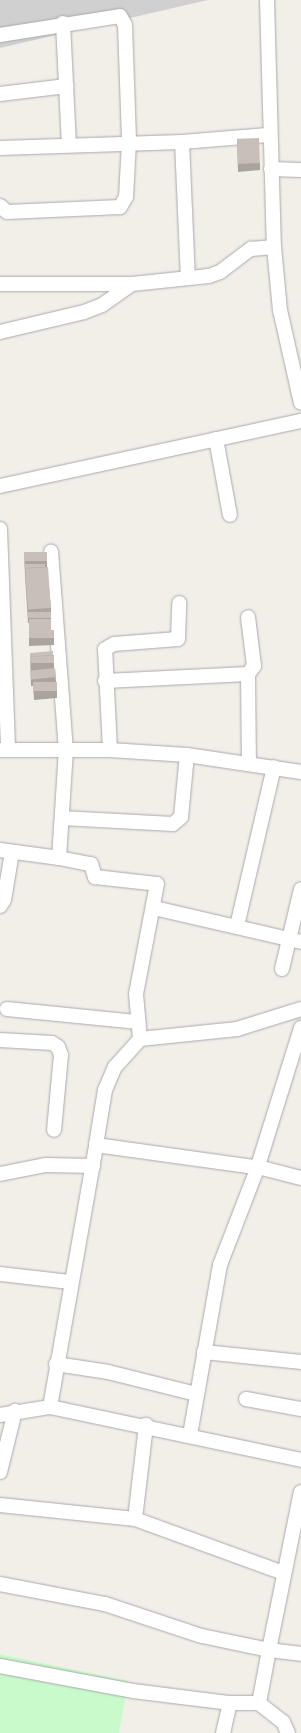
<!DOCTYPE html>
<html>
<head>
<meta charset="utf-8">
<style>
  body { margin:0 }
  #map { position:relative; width:301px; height:1733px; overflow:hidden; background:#f2efe9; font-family:"Fira Sans Condensed",sans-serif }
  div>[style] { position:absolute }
  .religious>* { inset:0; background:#d0d0d0 }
  .park>* { inset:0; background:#c8facc }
  .roads { filter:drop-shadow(0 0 1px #a9a9a9) drop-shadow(0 0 1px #a9a9a9) }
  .minor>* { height:14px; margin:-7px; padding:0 7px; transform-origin:7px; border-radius:7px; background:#fff }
  .wall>* { inset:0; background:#aba49e }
  .building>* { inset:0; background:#c7bfb8; transform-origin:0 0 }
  span { translate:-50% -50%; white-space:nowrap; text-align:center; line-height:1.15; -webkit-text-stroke:3px #fff; paint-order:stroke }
</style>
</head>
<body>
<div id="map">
  <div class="religious">
    <div style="clip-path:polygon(0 0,208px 0,0 48px)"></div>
  </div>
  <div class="park">
    <div style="clip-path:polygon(0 1654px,128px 1681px,119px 1733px,0 1733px)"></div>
  </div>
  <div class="roads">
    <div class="minor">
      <div style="left:267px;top:0;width:247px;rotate:88.4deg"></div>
      <div style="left:274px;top:247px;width:63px;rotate:84.6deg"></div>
      <div style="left:280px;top:310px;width:95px;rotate:77.3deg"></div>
      <div style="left:63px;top:23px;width:121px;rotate:87.2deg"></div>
      <div style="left:0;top:35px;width:121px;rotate:-9deg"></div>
      <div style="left:120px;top:16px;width:10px;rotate:61deg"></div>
      <div style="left:125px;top:25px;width:117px;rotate:88deg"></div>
      <div style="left:129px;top:142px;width:55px;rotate:93.1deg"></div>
      <div style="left:126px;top:197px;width:12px;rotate:121deg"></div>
      <div style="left:120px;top:207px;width:113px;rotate:177.5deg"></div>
      <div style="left:7px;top:212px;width:9px;rotate:-139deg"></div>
      <div style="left:0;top:94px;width:67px;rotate:-6.8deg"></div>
      <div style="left:182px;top:142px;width:136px;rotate:87.5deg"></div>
      <div style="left:0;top:148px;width:182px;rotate:-1.9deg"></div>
      <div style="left:182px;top:142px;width:86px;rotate:-4.7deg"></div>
      <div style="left:271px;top:169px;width:30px;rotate:2deg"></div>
      <div style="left:0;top:284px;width:132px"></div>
      <div style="left:132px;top:284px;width:77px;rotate:-5.9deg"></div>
      <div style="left:209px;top:276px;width:12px;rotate:-20deg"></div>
      <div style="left:220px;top:272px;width:39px;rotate:-37deg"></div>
      <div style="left:251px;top:249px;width:23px;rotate:-5deg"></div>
      <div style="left:0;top:332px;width:86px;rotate:-13.4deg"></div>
      <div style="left:84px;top:312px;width:19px;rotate:-21deg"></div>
      <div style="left:102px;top:305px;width:37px;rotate:-35deg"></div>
      <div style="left:216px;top:439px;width:77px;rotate:79.6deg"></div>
      <div style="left:0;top:486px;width:308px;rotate:-12.2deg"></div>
      <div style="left:0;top:529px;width:221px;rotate:87.9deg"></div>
      <div style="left:248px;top:674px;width:10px;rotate:-53deg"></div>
      <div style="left:254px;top:666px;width:49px;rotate:-97deg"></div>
      <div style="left:105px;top:681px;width:143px;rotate:-2.8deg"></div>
      <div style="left:248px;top:674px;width:90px;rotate:89.4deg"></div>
      <div style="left:0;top:750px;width:110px"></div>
      <div style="left:110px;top:750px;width:77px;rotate:3.7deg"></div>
      <div style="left:187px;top:755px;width:115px;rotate:8.5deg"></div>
      <div style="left:110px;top:750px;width:101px;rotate:-92.8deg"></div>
      <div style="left:105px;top:649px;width:10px;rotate:-29deg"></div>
      <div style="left:114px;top:644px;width:64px;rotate:-4.5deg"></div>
      <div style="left:178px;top:639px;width:36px;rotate:-88deg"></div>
      <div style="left:62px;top:818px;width:111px;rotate:3.1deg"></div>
      <div style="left:173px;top:824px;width:11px;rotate:-41deg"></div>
      <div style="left:181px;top:817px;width:62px;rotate:-84.5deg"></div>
      <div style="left:0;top:850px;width:60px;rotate:7.7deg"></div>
      <div style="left:59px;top:858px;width:107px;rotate:-86.3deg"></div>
      <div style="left:66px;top:751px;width:200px;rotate:-94.3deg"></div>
      <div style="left:59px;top:858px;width:33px;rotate:11deg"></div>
      <div style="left:91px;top:864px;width:14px;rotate:73deg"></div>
      <div style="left:95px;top:877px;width:62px;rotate:6.4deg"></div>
      <div style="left:157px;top:884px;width:112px;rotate:100.8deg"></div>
      <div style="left:136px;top:994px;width:45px;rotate:84.9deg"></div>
      <div style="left:0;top:906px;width:7px;rotate:-56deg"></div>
      <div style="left:4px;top:900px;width:49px;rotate:-80.5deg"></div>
      <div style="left:154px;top:908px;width:151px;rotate:13deg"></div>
      <div style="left:237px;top:926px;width:163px;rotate:-76.9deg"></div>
      <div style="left:282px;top:969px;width:82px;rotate:-76.6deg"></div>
      <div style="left:7px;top:1009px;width:132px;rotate:5.7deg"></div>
      <div style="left:0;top:1040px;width:52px;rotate:3.3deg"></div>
      <div style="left:52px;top:1043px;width:7px;rotate:34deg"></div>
      <div style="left:58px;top:1047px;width:9px;rotate:69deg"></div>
      <div style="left:61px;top:1055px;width:75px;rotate:95.3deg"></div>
      <div style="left:96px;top:1145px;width:56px;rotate:-80.7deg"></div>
      <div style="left:105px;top:1090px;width:25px;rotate:-67deg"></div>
      <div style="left:115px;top:1067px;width:38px;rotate:-48deg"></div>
      <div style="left:140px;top:1039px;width:98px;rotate:-5.9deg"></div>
      <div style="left:237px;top:1029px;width:67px;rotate:-17.4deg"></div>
      <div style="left:0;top:1174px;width:47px;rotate:-11.1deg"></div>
      <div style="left:46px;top:1165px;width:47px;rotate:1.2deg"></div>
      <div style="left:0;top:1274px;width:70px;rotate:6.5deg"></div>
      <div style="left:204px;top:1352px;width:98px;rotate:5.9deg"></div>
      <div style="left:56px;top:1364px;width:53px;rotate:8.7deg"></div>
      <div style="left:108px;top:1372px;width:91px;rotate:14deg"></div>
      <div style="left:246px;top:1399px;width:56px;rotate:10.3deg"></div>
      <div style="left:50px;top:1407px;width:266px;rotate:-80deg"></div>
      <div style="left:96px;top:1145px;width:168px;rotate:7.9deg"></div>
      <div style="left:262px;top:1168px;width:40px;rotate:14.4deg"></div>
      <div style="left:0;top:1415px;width:51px;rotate:-9.1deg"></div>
      <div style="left:50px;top:1407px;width:257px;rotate:11.9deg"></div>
      <div style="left:190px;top:1435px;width:173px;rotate:-80deg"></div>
      <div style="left:220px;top:1265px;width:103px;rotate:-68.9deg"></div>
      <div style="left:257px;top:1169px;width:148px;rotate:-72.7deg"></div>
      <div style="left:0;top:1472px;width:63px;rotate:-76.2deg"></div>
      <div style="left:0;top:1505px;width:136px;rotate:5.9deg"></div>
      <div style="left:135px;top:1519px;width:158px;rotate:20deg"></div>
      <div style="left:135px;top:1519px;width:95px;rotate:-83.3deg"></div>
      <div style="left:0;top:1584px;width:107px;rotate:10.8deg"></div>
      <div style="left:105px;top:1604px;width:102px;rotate:18.3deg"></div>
      <div style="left:202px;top:1636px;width:68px;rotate:11.8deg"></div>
      <div style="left:269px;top:1650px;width:161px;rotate:-78.6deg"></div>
      <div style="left:0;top:1666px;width:135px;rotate:10.6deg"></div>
      <div style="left:133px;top:1691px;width:98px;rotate:7.1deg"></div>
      <div style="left:230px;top:1703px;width:29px"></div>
      <div style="left:223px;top:1733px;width:31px;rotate:-77deg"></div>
      <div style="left:288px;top:1733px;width:12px;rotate:-114deg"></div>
      <div style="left:283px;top:1722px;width:31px;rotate:-142deg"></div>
      <div style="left:259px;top:1703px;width:54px;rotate:-79.3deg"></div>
      <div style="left:269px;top:1650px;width:32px;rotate:7deg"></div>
    </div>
  </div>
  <div class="wall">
    <div style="clip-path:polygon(237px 139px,260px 163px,260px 170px,238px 172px)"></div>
    <div style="clip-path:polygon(24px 552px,47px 552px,47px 567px,51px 608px,51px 630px,54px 638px,54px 645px,29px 646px,29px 623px,28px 623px,25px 576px)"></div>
    <div style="clip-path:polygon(30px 653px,54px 655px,54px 668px,55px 668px,56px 682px,57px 691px,57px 698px,34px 700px,33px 686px,31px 686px)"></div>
  </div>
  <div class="building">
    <div style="left:259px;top:138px;width:25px;height:22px;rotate:88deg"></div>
    <div style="left:24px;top:552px;width:23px;height:9px"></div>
    <div style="clip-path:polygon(24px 564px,45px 564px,45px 567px,25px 568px,25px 570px)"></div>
    <div style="left:48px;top:567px;width:41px;height:23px;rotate:86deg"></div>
    <div style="left:51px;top:612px;width:6px;height:23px;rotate:90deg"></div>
    <div style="left:51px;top:619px;width:11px;height:22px;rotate:90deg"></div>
    <div style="left:54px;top:630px;width:8px;height:25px;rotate:90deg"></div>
    <div style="clip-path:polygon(53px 651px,53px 655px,30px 657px,30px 659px,30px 653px)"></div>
    <div style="clip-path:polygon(54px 655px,54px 663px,31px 663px,30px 657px)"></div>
    <div style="left:55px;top:668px;width:9px;height:25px;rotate:84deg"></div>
    <div style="left:57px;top:682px;width:9px;height:24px;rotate:90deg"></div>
  </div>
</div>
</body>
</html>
